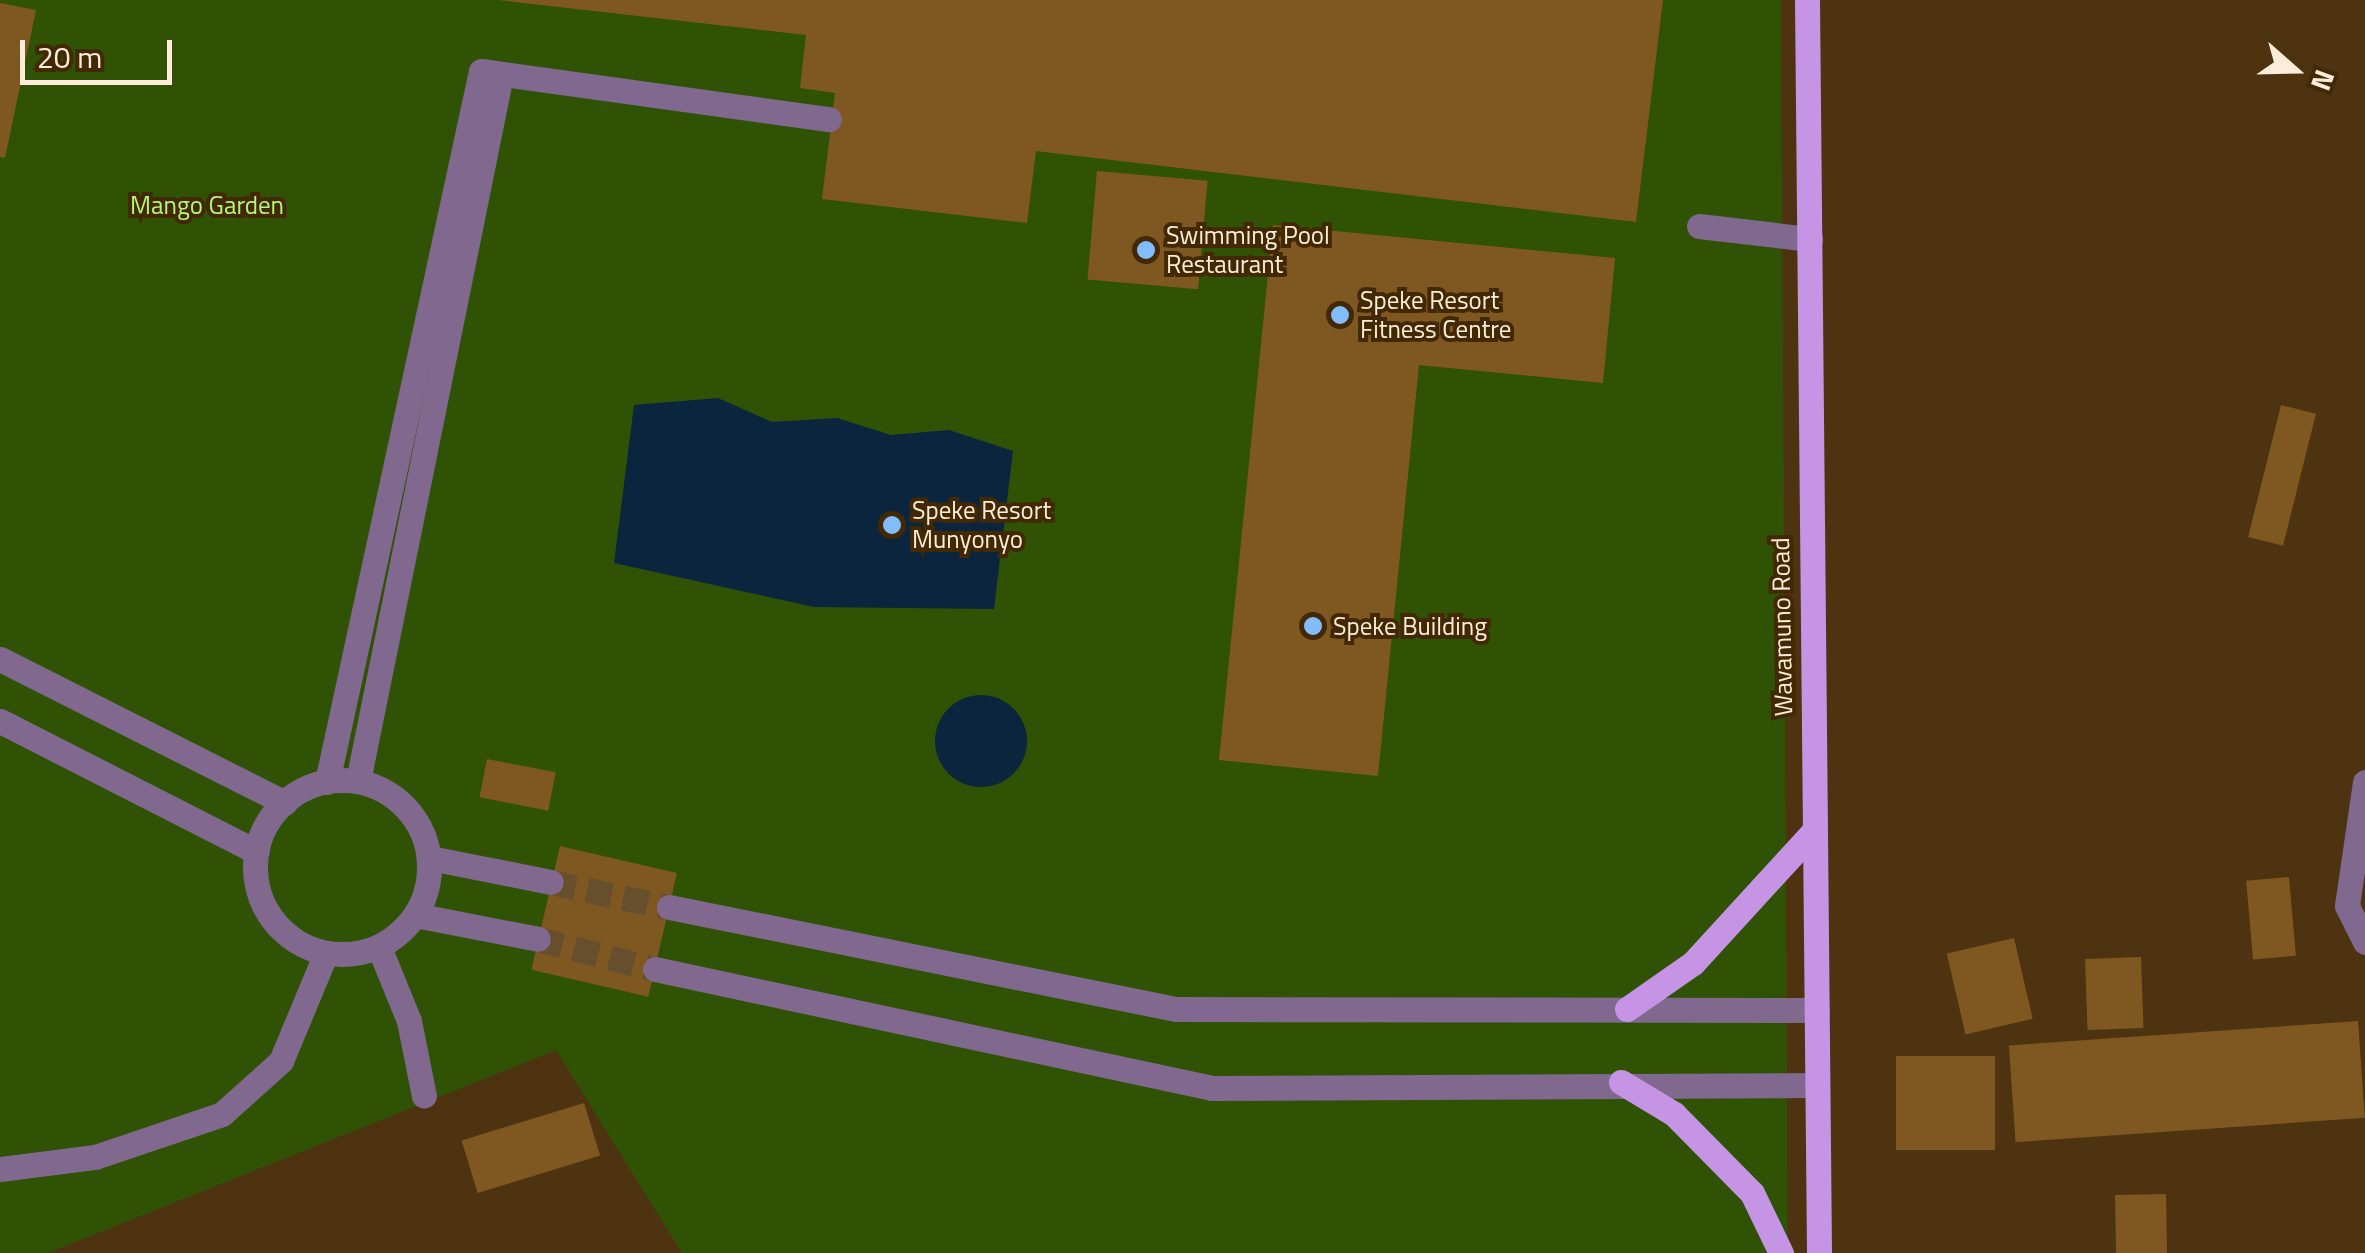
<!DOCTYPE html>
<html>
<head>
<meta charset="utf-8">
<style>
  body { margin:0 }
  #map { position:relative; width:2365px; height:1253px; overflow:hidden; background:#4d3310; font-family:"Titillium Web",sans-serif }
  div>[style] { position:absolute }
  .green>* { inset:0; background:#305204 }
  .water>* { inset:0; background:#0c253f }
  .round { border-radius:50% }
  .building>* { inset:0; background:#7f5821; transform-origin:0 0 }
  .minor-tunnel>* { height:25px; margin-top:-12.5px; transform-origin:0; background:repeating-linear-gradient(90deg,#674f2e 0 25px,transparent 0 37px) }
  .minor>* { height:25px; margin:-12.5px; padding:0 12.5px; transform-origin:12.5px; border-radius:12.5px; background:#80688f }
  .minor>.ring { margin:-12.5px; padding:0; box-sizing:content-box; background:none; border:25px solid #80688f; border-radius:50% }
  .major>* { height:25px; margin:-12.5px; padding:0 12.5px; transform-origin:12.5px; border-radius:12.5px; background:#c594e4 }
  .dots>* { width:28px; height:28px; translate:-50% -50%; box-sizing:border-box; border:5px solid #422904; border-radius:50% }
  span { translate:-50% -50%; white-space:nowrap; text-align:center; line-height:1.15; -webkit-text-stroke:8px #422904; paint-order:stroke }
  .park-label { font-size:25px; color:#b3f674 }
  .poi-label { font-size:25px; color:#fcecd9 }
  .left { translate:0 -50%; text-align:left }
  .street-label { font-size:25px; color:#fcecd9 }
  .north { position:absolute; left:2245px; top:20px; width:100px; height:100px; -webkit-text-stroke:8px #422904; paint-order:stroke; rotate:110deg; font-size:28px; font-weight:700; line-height:40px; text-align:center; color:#fcecd9 }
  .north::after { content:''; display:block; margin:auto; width:35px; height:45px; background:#fcecd9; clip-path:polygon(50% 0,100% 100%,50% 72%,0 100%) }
  .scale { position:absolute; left:20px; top:40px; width:152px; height:45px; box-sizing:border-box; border:5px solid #fcecd9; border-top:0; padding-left:12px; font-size:30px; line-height:35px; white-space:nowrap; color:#fcecd9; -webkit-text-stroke:8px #422904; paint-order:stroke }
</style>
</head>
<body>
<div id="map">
  <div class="green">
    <div style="clip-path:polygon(0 0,1781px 0,1788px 1253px,682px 1253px,556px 1050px,48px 1253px,0 1253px)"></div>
  </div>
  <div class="water">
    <div style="clip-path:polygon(718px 398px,772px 422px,837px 418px,891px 435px,949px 430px,1013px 451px,994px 609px,814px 607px,614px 563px,634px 405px)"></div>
    <div class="round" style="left:935px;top:695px;width:92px;height:92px"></div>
  </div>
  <div class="building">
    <div style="clip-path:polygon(498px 0,1663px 0,1636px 222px,1036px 151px,1027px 223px,822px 199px,835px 93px,800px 88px,806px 35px)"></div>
    <div style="clip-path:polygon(0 3px,36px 10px,5px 158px,0 157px)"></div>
    <div style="left:1097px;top:171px;width:111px;height:109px;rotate:5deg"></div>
    <div style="clip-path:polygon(1273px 225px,1615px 258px,1603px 383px,1419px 365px,1378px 776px,1219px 760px)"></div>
    <div style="left:2281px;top:405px;width:36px;height:136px;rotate:14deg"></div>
    <div style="left:487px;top:759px;width:70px;height:39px;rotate:11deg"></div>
    <div style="left:560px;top:846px;width:120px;height:127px;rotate:13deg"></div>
    <div style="left:2289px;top:877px;width:79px;height:43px;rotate:85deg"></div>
    <div style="left:2014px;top:938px;width:83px;height:69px;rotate:77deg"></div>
    <div style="left:2141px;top:957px;width:71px;height:56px;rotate:88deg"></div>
    <div style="left:2358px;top:1021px;width:97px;height:350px;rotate:86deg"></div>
    <div style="left:1896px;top:1056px;width:99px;height:94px"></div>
    <div style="left:584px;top:1103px;width:55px;height:128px;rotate:73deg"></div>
    <div style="left:2166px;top:1194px;width:59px;height:51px;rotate:89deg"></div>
  </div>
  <div class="minor-tunnel">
    <div style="left:551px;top:882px;width:121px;rotate:12deg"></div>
    <div style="left:538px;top:939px;width:121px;rotate:14.4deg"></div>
  </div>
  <div class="minor">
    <div style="left:1699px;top:226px;width:112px;rotate:6.7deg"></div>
    <div style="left:0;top:659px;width:319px;rotate:26.8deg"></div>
    <div style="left:0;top:721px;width:288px;rotate:27deg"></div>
    <div class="ring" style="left:255px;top:780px;width:149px;height:149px"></div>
    <div style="left:358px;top:781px;width:720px;rotate:-78.55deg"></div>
    <div style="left:327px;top:782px;width:727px;rotate:-77.78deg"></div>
    <div style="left:481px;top:71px;width:351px;rotate:7.9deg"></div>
    <div style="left:2365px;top:782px;width:125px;rotate:98.3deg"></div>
    <div style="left:2347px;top:906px;width:40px;rotate:63.4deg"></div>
    <div style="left:430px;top:858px;width:123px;rotate:11.2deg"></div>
    <div style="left:669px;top:907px;width:517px;rotate:11.38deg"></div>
    <div style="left:1176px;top:1009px;width:641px;rotate:0.09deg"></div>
    <div style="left:415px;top:915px;width:125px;rotate:11deg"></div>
    <div style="left:379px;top:947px;width:80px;rotate:67.9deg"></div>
    <div style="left:409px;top:1021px;width:76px;rotate:78.7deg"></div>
    <div style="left:655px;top:969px;width:570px;rotate:12.06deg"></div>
    <div style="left:1212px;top:1088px;width:604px;rotate:-0.28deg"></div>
    <div style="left:0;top:1169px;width:96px;rotate:-7.2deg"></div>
    <div style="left:95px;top:1157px;width:134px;rotate:-18.7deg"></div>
    <div style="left:222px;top:1114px;width:79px;rotate:-41.9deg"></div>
    <div style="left:281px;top:1061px;width:117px;rotate:-67.4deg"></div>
  </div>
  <div class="major">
    <div style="left:1807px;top:0;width:1253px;rotate:89.45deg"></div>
    <div style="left:1627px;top:1009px;width:80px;rotate:-34.9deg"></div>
    <div style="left:1693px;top:963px;width:179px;rotate:-47.5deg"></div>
    <div style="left:1621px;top:1082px;width:62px;rotate:31.1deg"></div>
    <div style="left:1674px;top:1114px;width:111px;rotate:45.4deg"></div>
    <div style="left:1752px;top:1193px;width:67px;rotate:64.2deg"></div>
  </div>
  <div class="dots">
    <div style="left:1146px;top:250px;background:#83bcfb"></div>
    <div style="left:1340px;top:315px;background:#83bcfb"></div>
    <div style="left:892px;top:525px;background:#83bcfb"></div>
    <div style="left:1313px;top:626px;background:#83bcfb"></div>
  </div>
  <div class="park-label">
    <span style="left:207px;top:205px">Mango Garden</span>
  </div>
  <div class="poi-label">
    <span class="left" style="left:1166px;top:250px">Swimming Pool<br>Restaurant</span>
    <span class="left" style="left:1360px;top:315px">Speke Resort<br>Fitness Centre</span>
    <span class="left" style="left:912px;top:525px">Speke Resort<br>Munyonyo</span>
    <span class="left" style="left:1333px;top:626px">Speke Building</span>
  </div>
  <div class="street-label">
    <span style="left:1782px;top:627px;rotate:-91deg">Wavamuno Road</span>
  </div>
  <div class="north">N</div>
  <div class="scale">20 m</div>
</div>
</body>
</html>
